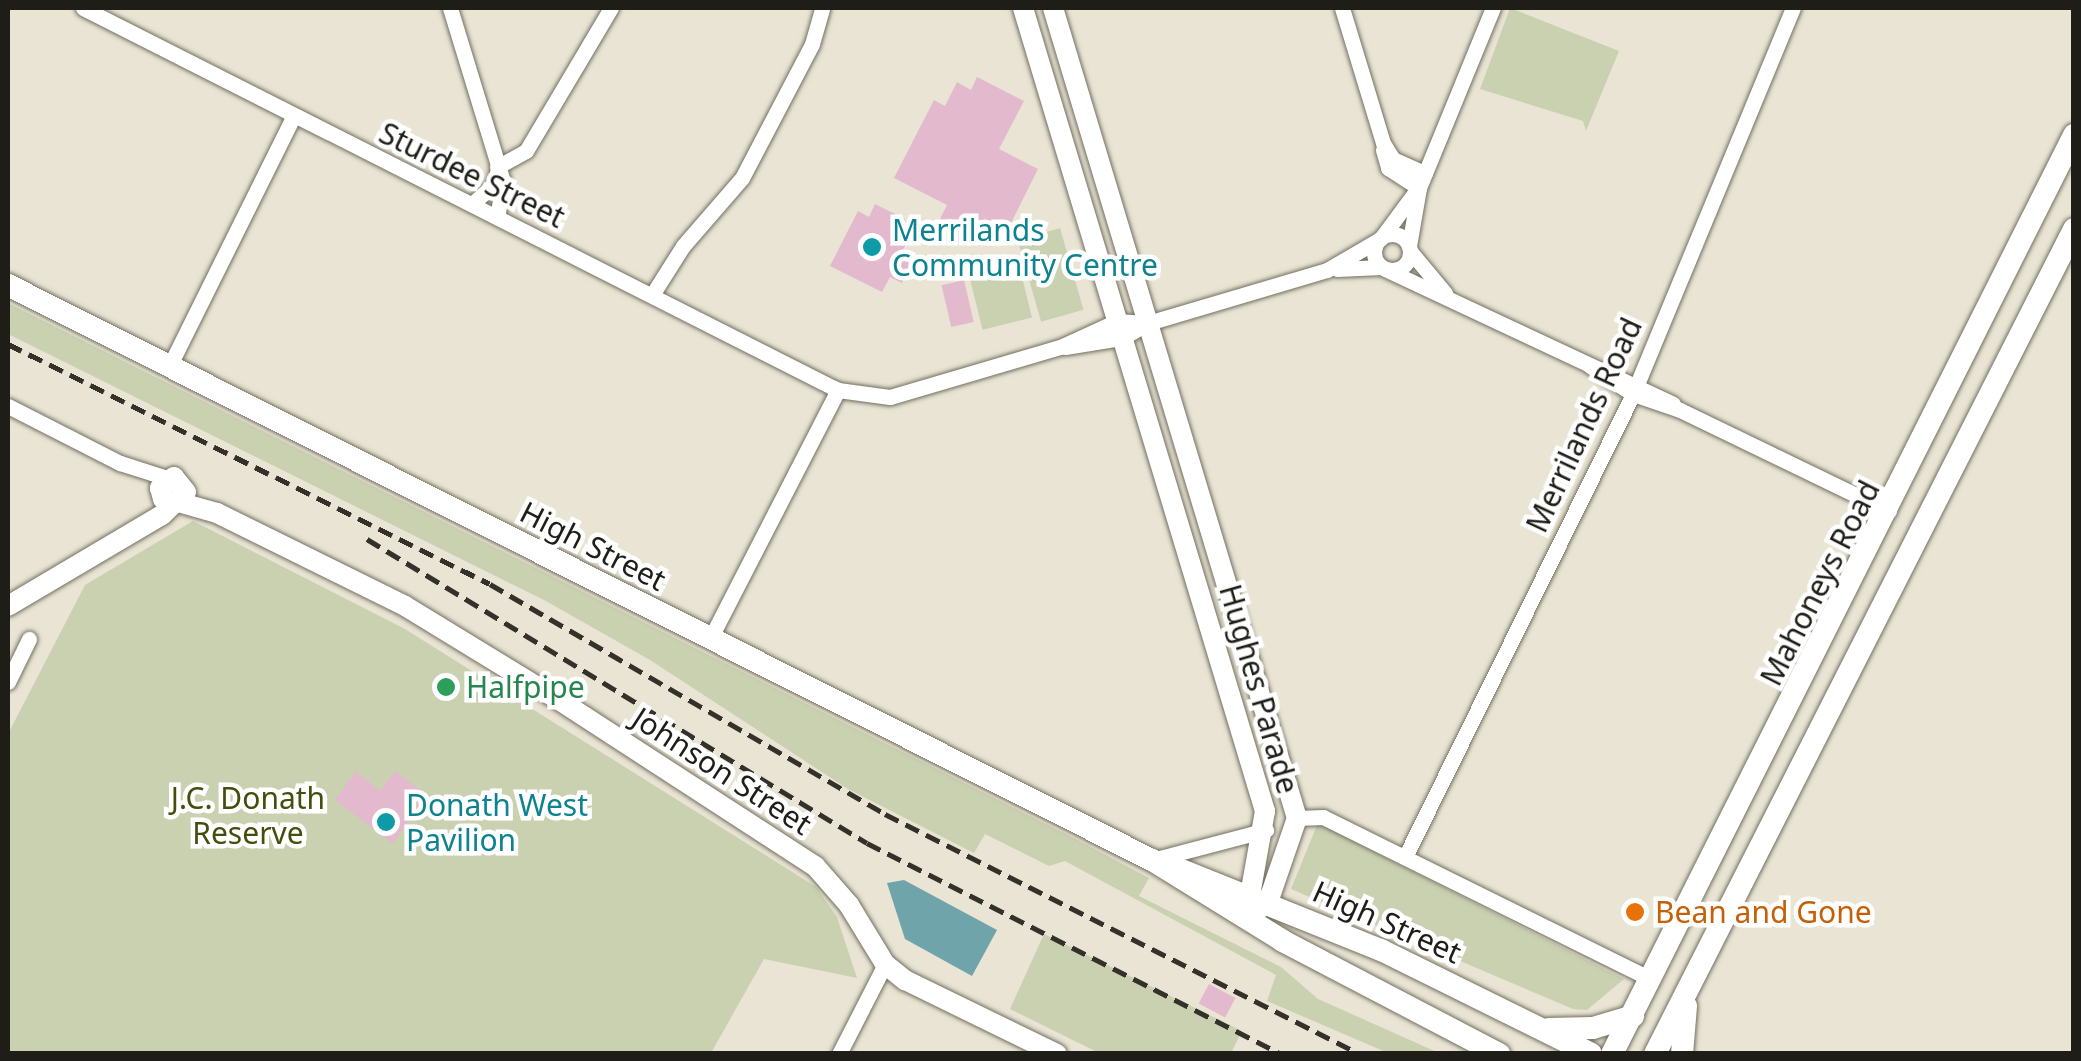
<!DOCTYPE html>
<html>
<head>
<meta charset="utf-8">
<style>
  body { margin:0 }
  #map { position:relative; width:2081px; height:1061px; overflow:hidden; background:#e9e4d3; font-family:"Noto Sans",sans-serif }
  div>[style] { position:absolute }
  .green>* { inset:0; background:#cad1b1; transform-origin:0 0 }
  .water>* { inset:0; background:#70a4ab }
  .building>* { inset:0; background:#e3b9ce; transform-origin:0 0 }
  .roads { filter:drop-shadow(0 0 2px #736f60) drop-shadow(0 0 2px #736f60) }
  .street>* { height:15px; margin:-7.5px; padding:0 7.5px; transform-origin:7.5px; border-radius:7.5px; background:#fff }
  .street>.ring { margin:-7.5px; padding:0; box-sizing:content-box; background:none; border:15px solid #fff; border-radius:50% }
  .secondary>* { height:20px; margin:-10px; padding:0 10px; transform-origin:10px; border-radius:10px; background:#fff }
  .primary>* { height:22px; margin:-11px; padding:0 11px; transform-origin:11px; border-radius:11px; background:#fff }
  .rail>* { height:5px; margin-top:-2.5px; transform-origin:0; background:repeating-linear-gradient(90deg,#33312a 0 15px,transparent 0 23px) }
  .dots>* { width:28px; height:28px; translate:-50% -50%; box-sizing:border-box; border:5px solid #fff; border-radius:50% }
  span { translate:-50% -50%; white-space:nowrap; text-align:center; line-height:1.15; -webkit-text-stroke:9px #fff; paint-order:stroke }
  .street-label { font-size:30px; color:#1e1d17 }
  .culture-label { font-size:30px; color:#0d838f }
  .left { translate:0 -50%; text-align:left }
  .leisure-label { font-size:30px; color:#27864d }
  .park-label { font-size:30px; color:#454e0c }
  .food-label { font-size:30px; color:#c56008 }
  .frame { position:absolute; inset:0; border:10px solid #1e1d17; pointer-events:none }
</style>
</head>
<body>
<div id="map">
  <div class="green">
    <div style="clip-path:polygon(1510px 8px,1619px 51px,1586px 131px,1583px 121px,1480px 89px)"></div>
    <div style="left:1060px;top:228px;width:85px;height:44px;rotate:74deg"></div>
    <div style="left:1019px;top:265px;width:54px;height:51px;rotate:76deg"></div>
    <div style="clip-path:polygon(8px 303px,1072px 837px,1149px 878px,1139px 896px,1281px 967px,1318px 999px,1439px 1053px,1388px 1053px,1267px 1001px,1276px 975px,1065px 861px,1049px 866px,985px 834px,974px 853px,848px 789px,650px 660px,544px 600px,8px 334px)"></div>
    <div style="clip-path:polygon(193px 521px,405px 629px,816px 887px,837px 917px,857px 978px,764px 959px,711px 1053px,8px 1053px,8px 734px,85px 585px)"></div>
    <div style="clip-path:polygon(1317px 825px,1327px 828px,1624px 979px,1587px 1010px,1573px 1009px,1291px 889px)"></div>
    <div style="clip-path:polygon(1044px 934px,1242px 1031px,1231px 1053px,1099px 1053px,1010px 1009px)"></div>
  </div>
  <div class="water">
    <div style="clip-path:polygon(904px 880px,997px 930px,972px 976px,905px 939px,887px 883px)"></div>
  </div>
  <div class="building">
    <div style="clip-path:polygon(977px 77px,1024px 101px,999px 149px,1038px 169px,1006px 233px,966px 213px,958px 228px,940px 219px,947px 205px,894px 178px,934px 100px,945px 106px,957px 82px,971px 90px)"></div>
    <div style="clip-path:polygon(875px 204px,905px 219px,898px 233px,909px 238px,900px 256px,912px 262px,902px 283px,890px 277px,882px 292px,830px 266px,858px 211px,869px 217px)"></div>
    <div style="left:964px;top:280px;width:43px;height:23px;rotate:77deg"></div>
    <div style="clip-path:polygon(356px 771px,380px 791px,395px 771px,426px 794px,393px 844px,335px 800px)"></div>
    <div style="left:1209px;top:984px;width:30px;height:22px;rotate:28deg"></div>
  </div>
  <div class="roads">
    <div class="street">
      <div style="left:83px;top:8px;width:846px;rotate:26.84deg"></div>
      <div style="left:450px;top:8px;width:181px;rotate:73deg"></div>
      <div style="left:503px;top:181px;width:36px;rotate:99deg"></div>
      <div style="left:1342px;top:8px;width:141px;rotate:73.1deg"></div>
      <div style="left:1383px;top:143px;width:19px;rotate:58deg"></div>
      <div style="left:1393px;top:159px;width:35px;rotate:24deg"></div>
      <div style="left:1383px;top:150px;width:19px;rotate:74deg"></div>
      <div style="left:1388px;top:168px;width:37px;rotate:33deg"></div>
      <div style="left:497px;top:167px;width:33px;rotate:-29deg"></div>
      <div style="left:526px;top:151px;width:166px;rotate:-59.3deg"></div>
      <div style="left:472px;top:204px;width:28px;rotate:-42deg"></div>
      <div style="left:493px;top:185px;width:16px;rotate:-72deg"></div>
      <div class="ring" style="left:1374px;top:234px;width:21px;height:21px"></div>
      <div style="left:1382px;top:237px;width:52px;rotate:-53.6deg"></div>
      <div style="left:1409px;top:246px;width:59px;rotate:-80.2deg"></div>
      <div style="left:1419px;top:188px;width:195px;rotate:-67.7deg"></div>
      <div style="left:1410px;top:251px;width:55px;rotate:50.2deg"></div>
      <div style="left:1337px;top:269px;width:45px;rotate:-2.5deg"></div>
      <div style="left:1385px;top:269px;width:318px;rotate:25.1deg"></div>
      <div style="left:652px;top:295px;width:58px;rotate:-57.7deg"></div>
      <div style="left:683px;top:246px;width:90px;rotate:-49.1deg"></div>
      <div style="left:742px;top:178px;width:151px;rotate:-62.4deg"></div>
      <div style="left:812px;top:44px;width:37px;rotate:-74deg"></div>
      <div style="left:1065px;top:347px;width:58px;rotate:-9deg"></div>
      <div style="left:1122px;top:338px;width:30px;rotate:-30deg"></div>
      <div style="left:1148px;top:323px;width:187px;rotate:-16.5deg"></div>
      <div style="left:1327px;top:270px;width:61px;rotate:-30.3deg"></div>
      <div style="left:1590px;top:366px;width:51px;rotate:33.1deg"></div>
      <div style="left:1633px;top:394px;width:50px;rotate:18.8deg"></div>
      <div style="left:1680px;top:410px;width:232px;rotate:25.8deg"></div>
      <div style="left:169px;top:367px;width:279px;rotate:-63.6deg"></div>
      <div style="left:8px;top:406px;width:126px;rotate:27deg"></div>
      <div style="left:120px;top:463px;width:49px;rotate:17.7deg"></div>
      <div style="left:710px;top:639px;width:280px;rotate:-62.8deg"></div>
      <div style="left:838px;top:390px;width:52px;rotate:7.7deg"></div>
      <div style="left:890px;top:397px;width:177px;rotate:-16.4deg"></div>
      <div style="left:1060px;top:347px;width:63px;rotate:-24.5deg"></div>
      <div style="left:1117px;top:321px;width:31px;rotate:4deg"></div>
      <div style="left:8px;top:682px;width:48px;rotate:-64deg"></div>
      <div style="left:1297px;top:818px;width:26px;rotate:-2deg"></div>
      <div style="left:1323px;top:817px;width:366px;rotate:26.3deg"></div>
      <div style="left:1405px;top:857px;width:516px;rotate:-63.78deg"></div>
      <div style="left:1633px;top:394px;width:418px;rotate:-67.5deg"></div>
      <div style="left:1152px;top:860px;width:118px;rotate:-14.7deg"></div>
      <div style="left:839px;top:1054px;width:101px;rotate:-62.9deg"></div>
    </div>
    <div class="secondary">
      <div style="left:1023px;top:8px;width:839px;rotate:73.23deg"></div>
      <div style="left:1265px;top:811px;width:103px;rotate:100.1deg"></div>
      <div style="left:1053px;top:8px;width:846px;rotate:73.24deg"></div>
      <div style="left:1297px;top:818px;width:89px;rotate:109deg"></div>
      <div style="left:1268px;top:902px;width:18px;rotate:142deg"></div>
      <div style="left:178px;top:502px;width:41px;rotate:15.8deg"></div>
      <div style="left:217px;top:513px;width:210px;rotate:26.3deg"></div>
      <div style="left:405px;top:606px;width:177px;rotate:31.4deg"></div>
      <div style="left:556px;top:698px;width:309px;rotate:33deg"></div>
      <div style="left:815px;top:866px;width:52px;rotate:48.9deg"></div>
      <div style="left:849px;top:905px;width:69px;rotate:58.6deg"></div>
      <div style="left:885px;top:964px;width:26px;rotate:39deg"></div>
      <div style="left:905px;top:980px;width:169px;rotate:26deg"></div>
      <div style="left:8px;top:606px;width:179px;rotate:-30.6deg"></div>
      <div style="left:162px;top:515px;width:33px;rotate:-44deg"></div>
      <div style="left:186px;top:492px;width:19px;rotate:-129deg"></div>
      <div style="left:174px;top:477px;width:18px;rotate:142deg"></div>
      <div style="left:160px;top:488px;width:11px;rotate:75deg"></div>
      <div style="left:163px;top:499px;width:12px;rotate:20deg"></div>
    </div>
    <div class="primary">
      <div style="left:8px;top:285px;width:1280px;rotate:26.69deg"></div>
      <div style="left:1152px;top:860px;width:154px;rotate:31.7deg"></div>
      <div style="left:1283px;top:941px;width:244px;rotate:27.6deg"></div>
      <div style="left:1179px;top:869px;width:218px;rotate:21.9deg"></div>
      <div style="left:1381px;top:950px;width:234px;rotate:26.3deg"></div>
      <div style="left:1549px;top:1029px;width:44px;rotate:-1.3deg"></div>
      <div style="left:1593px;top:1028px;width:42px;rotate:-16.7deg"></div>
      <div style="left:1612px;top:1054px;width:1029px;rotate:-63.31deg"></div>
      <div style="left:1655px;top:1054px;width:925px;rotate:-63.07deg"></div>
      <div style="left:1682px;top:1054px;width:48px;rotate:-85.2deg"></div>
    </div>
  </div>
  <div class="rail">
    <div style="left:8px;top:344px;width:538px;rotate:26.47deg"></div>
    <div style="left:490px;top:584px;width:457px;rotate:30.2deg"></div>
    <div style="left:885px;top:814px;width:532px;rotate:26.81deg"></div>
    <div style="left:367px;top:539px;width:585px;rotate:31.3deg"></div>
    <div style="left:867px;top:843px;width:466px;rotate:27deg"></div>
  </div>
  <div class="dots">
    <div style="left:872px;top:247px;background:#0f9aa8"></div>
    <div style="left:446px;top:687px;background:#2e9e5b"></div>
    <div style="left:386px;top:822px;background:#0f9aa8"></div>
    <div style="left:1635px;top:912px;background:#e8710a"></div>
  </div>
  <div class="street-label">
    <span style="left:472px;top:175px;rotate:26deg">Sturdee Street</span>
    <span style="left:1584px;top:425px;rotate:-65deg">Merrilands Road</span>
    <span style="left:593px;top:546px;rotate:27deg">High Street</span>
    <span style="left:1820px;top:583px;rotate:-63deg">Mahoneys Road</span>
    <span style="left:1259px;top:689px;rotate:74deg">Hughes Parade</span>
    <span style="left:722px;top:771px;rotate:33deg">Johnson Street</span>
    <span style="left:1387px;top:922px;rotate:24deg">High Street</span>
  </div>
  <div class="culture-label">
    <span class="left" style="left:892px;top:247px">Merrilands<br>Community Centre</span>
    <span class="left" style="left:406px;top:822px">Donath West<br>Pavilion</span>
  </div>
  <div class="leisure-label">
    <span class="left" style="left:466px;top:687px">Halfpipe</span>
  </div>
  <div class="park-label">
    <span style="left:248px;top:815px">J.C. Donath<br>Reserve</span>
  </div>
  <div class="food-label">
    <span class="left" style="left:1655px;top:912px">Bean and Gone</span>
  </div>
  <div class="frame"></div>
</div>
</body>
</html>
